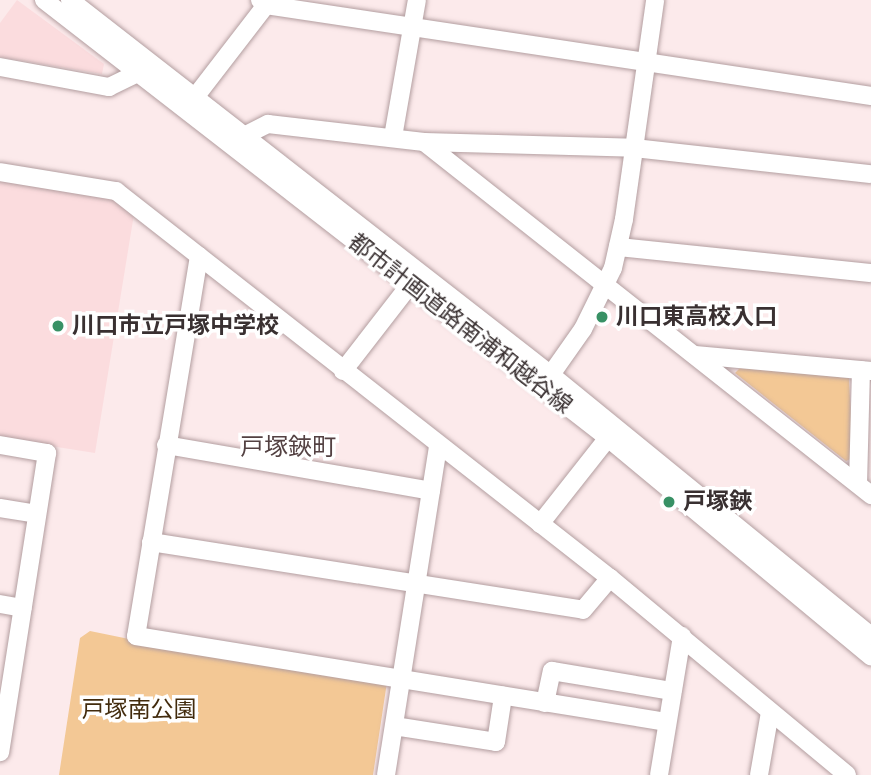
<!DOCTYPE html>
<html>
<head>
<meta charset="utf-8">
<style>
  body { margin:0 }
  #map { position:relative; width:871px; height:775px; overflow:hidden; background:#fceaeb; font-family:Karla,"Noto Sans JP",sans-serif }
  div>[style] { position:absolute }
  .built>* { inset:0; background:#fbdcde }
  .green>* { inset:0; background:#f3c895 }
  .roads { filter:drop-shadow(0 0 2px #b39ea0) drop-shadow(0 0 2px #b39ea0) }
  .minor>* { height:18px; margin:-9px; padding:0 9px; transform-origin:9px; border-radius:9px; background:#fff }
  .dots>* { width:19px; height:19px; translate:-50% -50%; box-sizing:border-box; border:4px solid #fff; border-radius:50% }
  span { translate:-50% -50%; white-space:nowrap; text-align:center; line-height:1.15; -webkit-text-stroke:7px #fff; paint-order:stroke }
  .poi-label { font-size:23px; color:#393031; font-weight:700 }
  .left { translate:0 -50%; text-align:left }
  .street-label { font-size:23px; color:#393031 }
  .park-label { font-size:23px; color:#422b0d }
  .neighbourhood-label { font-size:24px; color:#534142 }
</style>
</head>
<body>
<div id="map">
  <div class="built">
    <div style="clip-path:polygon(17px 0,104px 64px,102px 74px,0 57px,0 23px)"></div>
    <div style="clip-path:polygon(0 178px,115px 198px,134px 214px,95px 453px,0 438px)"></div>
  </div>
  <div class="green">
    <div style="clip-path:polygon(740px 368px,849px 378px,853px 458px,846px 461px,735px 373px)"></div>
    <div style="clip-path:polygon(90px 631px,129px 639px,128px 642px,387px 682px,373px 775px,59px 775px,80px 638px)"></div>
  </div>
  <div class="roads">
    <div class="minor">
      <div style="left:44px;top:0;width:714px;rotate:37.83deg"></div>
      <div style="left:608px;top:438px;width:342px;rotate:39.7deg"></div>
      <div style="left:70px;top:0;width:610px;rotate:37.94deg"></div>
      <div style="left:551px;top:375px;width:413px;rotate:39.2deg"></div>
      <div style="left:260px;top:0;width:8px;rotate:40deg"></div>
      <div style="left:266px;top:5px;width:612px;rotate:8.55deg"></div>
      <div style="left:0;top:67px;width:111px;rotate:10.4deg"></div>
      <div style="left:109px;top:87px;width:32px;rotate:-26deg"></div>
      <div style="left:189px;top:105px;width:126px;rotate:-52.4deg"></div>
      <div style="left:244px;top:136px;width:27px;rotate:-27deg"></div>
      <div style="left:268px;top:124px;width:157px;rotate:6.6deg"></div>
      <div style="left:424px;top:142px;width:210px;rotate:1.6deg"></div>
      <div style="left:634px;top:148px;width:238px;rotate:6.3deg"></div>
      <div style="left:393px;top:137px;width:139px;rotate:-80.1deg"></div>
      <div style="left:424px;top:142px;width:570px;rotate:38.3deg"></div>
      <div style="left:0;top:172px;width:118px;rotate:9.3deg"></div>
      <div style="left:116px;top:191px;width:628px;rotate:38.08deg"></div>
      <div style="left:610px;top:578px;width:308px;rotate:39.7deg"></div>
      <div style="left:618px;top:247px;width:254px;rotate:5.9deg"></div>
      <div style="left:199px;top:256px;width:385px;rotate:99.4deg"></div>
      <div style="left:136px;top:636px;width:538px;rotate:9.2deg"></div>
      <div style="left:695px;top:355px;width:177px;rotate:5.2deg"></div>
      <div style="left:343px;top:371px;width:119px;rotate:-52.2deg"></div>
      <div style="left:545px;top:383px;width:66px;rotate:-54.9deg"></div>
      <div style="left:583px;top:329px;width:68px;rotate:-63.8deg"></div>
      <div style="left:613px;top:268px;width:50px;rotate:-77.3deg"></div>
      <div style="left:624px;top:219px;width:221px;rotate:-81.9deg"></div>
      <div style="left:0;top:445px;width:48px;rotate:9.7deg"></div>
      <div style="left:47px;top:453px;width:303px;rotate:98.9deg"></div>
      <div style="left:166px;top:445px;width:269px;rotate:9.8deg"></div>
      <div style="left:858px;top:484px;width:114px;rotate:-88.5deg"></div>
      <div style="left:0;top:508px;width:37px;rotate:9deg"></div>
      <div style="left:540px;top:524px;width:110px;rotate:-51.7deg"></div>
      <div style="left:151px;top:542px;width:437px;rotate:8.9deg"></div>
      <div style="left:583px;top:610px;width:42px;rotate:-49.8deg"></div>
      <div style="left:0;top:604px;width:23px;rotate:10deg"></div>
      <div style="left:545px;top:703px;width:33px;rotate:-78deg"></div>
      <div style="left:552px;top:671px;width:122px;rotate:9.5deg"></div>
      <div style="left:394px;top:726px;width:103px;rotate:8.9deg"></div>
      <div style="left:496px;top:742px;width:47px;rotate:-81.3deg"></div>
      <div style="left:386px;top:775px;width:332px;rotate:-81deg"></div>
      <div style="left:659px;top:775px;width:141px;rotate:-80.6deg"></div>
      <div style="left:759px;top:775px;width:64px;rotate:-80.1deg"></div>
    </div>
  </div>
  <div class="dots">
    <div style="left:602px;top:317px;background:#389165"></div>
    <div style="left:58px;top:326px;background:#389165"></div>
    <div style="left:669px;top:502px;background:#389165"></div>
  </div>
  <div class="poi-label">
    <span class="left" style="left:616px;top:317px">川口東高校入口</span>
    <span class="left" style="left:72px;top:326px">川口市立戸塚中学校</span>
    <span class="left" style="left:683px;top:502px">戸塚鋏</span>
  </div>
  <div class="street-label">
    <span style="left:460px;top:324px;rotate:38deg">都市計画道路南浦和越谷線</span>
  </div>
  <div class="park-label">
    <span style="left:139px;top:710px">戸塚南公園</span>
  </div>
  <div class="neighbourhood-label">
    <span style="left:288px;top:448px">戸塚鋏町</span>
  </div>
</div>
</body>
</html>
